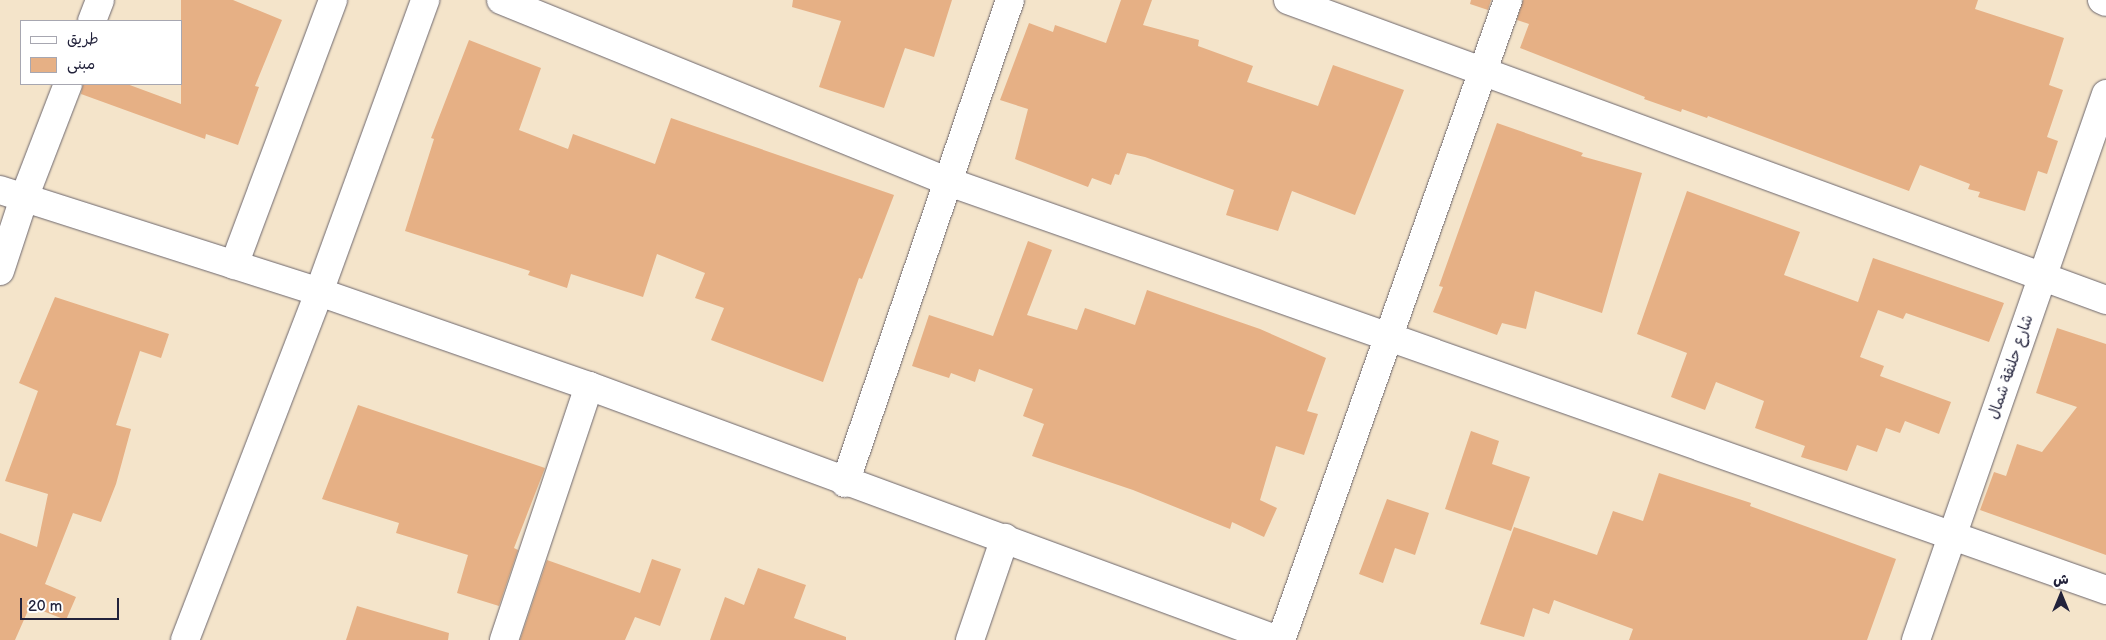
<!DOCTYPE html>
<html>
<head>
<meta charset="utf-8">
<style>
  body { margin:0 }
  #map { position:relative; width:2106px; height:640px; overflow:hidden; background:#f4e4ca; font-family:"Balsamiq Sans","Playpen Sans Arabic",sans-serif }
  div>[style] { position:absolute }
  .building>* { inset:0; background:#e6b085 }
  .roads { filter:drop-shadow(0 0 1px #6c666d) drop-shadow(0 0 1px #6c666d) }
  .street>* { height:28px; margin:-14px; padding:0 14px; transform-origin:14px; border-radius:14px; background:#fff }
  span { translate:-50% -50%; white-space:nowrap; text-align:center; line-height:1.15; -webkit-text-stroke:4px #fff; paint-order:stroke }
  .street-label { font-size:15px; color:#22223b }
  .legend { position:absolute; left:20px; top:20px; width:162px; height:65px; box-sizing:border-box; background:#fff; border:1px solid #a7a7b1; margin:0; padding:6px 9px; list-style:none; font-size:15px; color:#22223b }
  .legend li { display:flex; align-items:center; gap:10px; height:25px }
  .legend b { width:25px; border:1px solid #a7a7b1 }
  .north { position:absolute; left:2036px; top:570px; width:50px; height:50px; -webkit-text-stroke:4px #fff; paint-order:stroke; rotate:0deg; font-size:14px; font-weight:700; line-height:20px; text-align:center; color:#22223b }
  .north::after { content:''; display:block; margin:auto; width:18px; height:22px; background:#22223b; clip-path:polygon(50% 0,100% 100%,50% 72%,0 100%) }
  .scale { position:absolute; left:20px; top:598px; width:99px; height:22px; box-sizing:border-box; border:2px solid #22223b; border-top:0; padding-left:6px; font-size:15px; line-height:18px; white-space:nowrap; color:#22223b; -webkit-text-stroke:4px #fff; paint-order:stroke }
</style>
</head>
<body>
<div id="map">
  <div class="building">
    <div style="clip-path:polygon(181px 0,233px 0,282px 20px,255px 86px,259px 87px,238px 145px,206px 134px,205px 139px,81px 94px,83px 84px,127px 84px,181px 104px)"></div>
    <div style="clip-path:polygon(793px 0,952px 0,934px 57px,905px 48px,884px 108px,819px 87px,841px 21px,792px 7px)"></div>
    <div style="clip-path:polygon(1121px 0,1152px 0,1143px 25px,1199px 40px,1198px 46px,1253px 66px,1247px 82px,1318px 106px,1333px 65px,1404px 90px,1355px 215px,1292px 191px,1278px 231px,1226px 215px,1234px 190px,1145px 157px,1127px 153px,1119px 175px,1115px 174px,1111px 185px,1092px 178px,1088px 187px,1015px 159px,1028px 109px,1000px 100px,1029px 23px,1053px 32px,1055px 25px,1106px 43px)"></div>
    <div style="clip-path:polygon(1471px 0,1491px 0,1488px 10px,1470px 4px)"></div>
    <div style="clip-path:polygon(1523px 0,1978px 0,1975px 9px,2064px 38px,2049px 85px,2063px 90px,2047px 137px,2058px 141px,2047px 174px,2038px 171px,2025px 211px,1978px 197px,1980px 192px,1968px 189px,1970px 184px,1920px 165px,1909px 191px,1708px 116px,1707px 118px,1682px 109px,1681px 112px,1644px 99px,1645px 97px,1520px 48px,1529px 24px,1517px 20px)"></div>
    <div style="clip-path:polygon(469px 40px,541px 68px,519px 130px,568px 149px,573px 134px,655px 164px,671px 118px,894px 195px,862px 279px,859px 278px,823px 382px,711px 340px,724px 308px,695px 298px,705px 273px,657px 254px,643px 297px,571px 274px,567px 288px,528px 275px,530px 271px,405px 231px,434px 139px,431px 138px)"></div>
    <div style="clip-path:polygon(1497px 123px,1583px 153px,1581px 156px,1642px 173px,1602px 313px,1535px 291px,1526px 329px,1502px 323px,1497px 335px,1433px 312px,1443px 287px,1439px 286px)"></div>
    <div style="clip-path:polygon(1687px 191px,1800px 232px,1784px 275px,1858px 302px,1873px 258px,2004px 303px,1989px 342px,1906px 313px,1903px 319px,1878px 310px,1860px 357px,1884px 366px,1880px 376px,1951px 402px,1939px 434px,1905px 421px,1900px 433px,1886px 428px,1877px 452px,1857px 445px,1847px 471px,1801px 457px,1805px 446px,1755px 428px,1764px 401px,1716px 382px,1705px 410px,1671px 397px,1687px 353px,1637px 334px)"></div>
    <div style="clip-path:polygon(1028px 241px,1052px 250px,1027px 315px,1077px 330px,1085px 308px,1135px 325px,1147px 290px,1260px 329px,1326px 358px,1307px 411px,1318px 414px,1304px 455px,1276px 446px,1260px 500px,1277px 508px,1264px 537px,1232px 522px,1230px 529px,1133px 490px,1032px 456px,1044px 424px,1023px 416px,1033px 389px,979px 369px,975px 382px,951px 373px,949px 378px,912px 366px,929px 315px,993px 336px)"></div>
    <div style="clip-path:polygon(55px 297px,169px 334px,161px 358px,140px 351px,116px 425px,131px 429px,116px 484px,101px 522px,73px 513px,45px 584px,76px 597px,66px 620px,30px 606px,15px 640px,0 640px,0 533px,37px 547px,48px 494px,5px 481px,38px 391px,19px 383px)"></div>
    <div style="clip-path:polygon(2057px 328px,2106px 344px,2106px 555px,1980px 510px,1994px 472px,2006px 476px,2017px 444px,2042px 452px,2077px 407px,2036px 393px)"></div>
    <div style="clip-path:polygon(358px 405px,545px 468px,514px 548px,518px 550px,499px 606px,457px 593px,468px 555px,396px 533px,399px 523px,322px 499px)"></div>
    <div style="clip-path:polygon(1471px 431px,1499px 441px,1492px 464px,1530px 477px,1511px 531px,1445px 509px)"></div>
    <div style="clip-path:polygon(1659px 473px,1751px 503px,1750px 506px,1896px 559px,1867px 640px,1629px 640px,1633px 629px,1554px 600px,1549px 614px,1533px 608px,1524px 637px,1480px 624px,1514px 527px,1597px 555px,1613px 511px,1643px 521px)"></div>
    <div style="clip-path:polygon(1387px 499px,1429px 513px,1415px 555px,1395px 548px,1383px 583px,1359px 574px)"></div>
    <div style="clip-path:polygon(652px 559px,681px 569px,660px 626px,635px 617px,625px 640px,520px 640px,547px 560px,640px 593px)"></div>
    <div style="clip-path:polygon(758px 568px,806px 585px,794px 618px,846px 637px,846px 640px,710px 640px,725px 597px,744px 605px)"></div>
    <div style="clip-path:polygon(357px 606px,449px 633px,448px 640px,346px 640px)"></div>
  </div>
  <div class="roads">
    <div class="street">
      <div style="left:501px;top:0;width:484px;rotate:22.1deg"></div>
      <div style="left:949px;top:182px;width:1227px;rotate:19.42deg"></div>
      <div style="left:1288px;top:0;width:871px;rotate:20.14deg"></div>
      <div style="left:2102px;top:0;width:4px;rotate:27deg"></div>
      <div style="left:92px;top:21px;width:22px;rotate:-69deg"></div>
      <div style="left:0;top:190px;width:335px;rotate:17.7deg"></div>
      <div style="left:319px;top:292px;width:286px;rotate:19.2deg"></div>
      <div style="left:589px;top:386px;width:734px;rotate:20.24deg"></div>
      <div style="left:234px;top:265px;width:283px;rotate:-69.5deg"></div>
      <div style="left:0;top:271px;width:77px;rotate:-71.8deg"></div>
      <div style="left:24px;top:198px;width:122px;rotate:-68.9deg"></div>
      <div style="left:845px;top:483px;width:510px;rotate:-71.14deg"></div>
      <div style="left:185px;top:640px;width:373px;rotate:-68.9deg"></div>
      <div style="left:319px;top:292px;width:311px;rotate:-70deg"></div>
      <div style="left:504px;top:640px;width:268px;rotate:-71.5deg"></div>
      <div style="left:970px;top:640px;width:108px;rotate:-71.1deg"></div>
      <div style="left:1281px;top:640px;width:679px;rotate:-70.47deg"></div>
      <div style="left:1916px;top:640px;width:578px;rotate:-70.81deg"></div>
    </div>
  </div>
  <div class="street-label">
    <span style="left:2011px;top:367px;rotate:-71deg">شارع حلنقة شمال</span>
  </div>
  <ul class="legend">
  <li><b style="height:6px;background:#fff"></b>طريق</li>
  <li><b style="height:14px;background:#e6b085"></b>مبنى</li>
  </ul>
  <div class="north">ش</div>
  <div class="scale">20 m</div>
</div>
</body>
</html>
